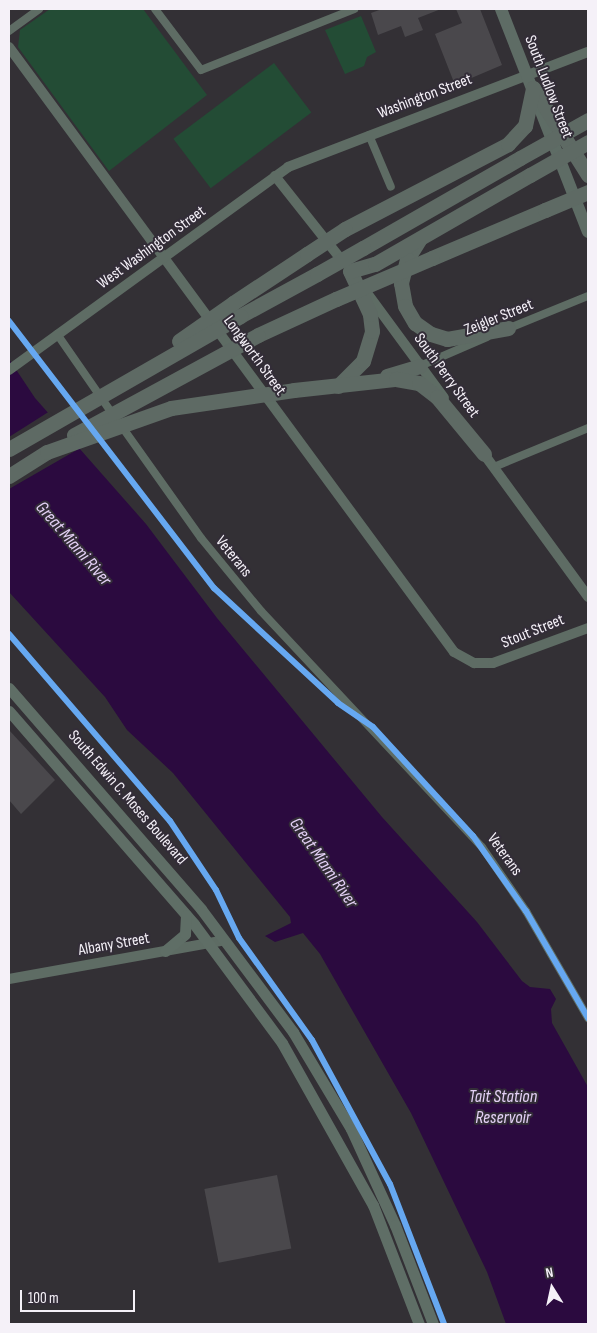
<!DOCTYPE html>
<html>
<head>
<meta charset="utf-8">
<style>
  body { margin:0 }
  #map { position:relative; width:597px; height:1333px; overflow:hidden; background:#333035; font-family:"Sofia Sans Condensed",sans-serif }
  div>[style] { position:absolute }
  .green>* { inset:0; background:#234c35; transform-origin:0 0 }
  .water>* { inset:0; background:#2b0a3f }
  .pier>* { inset:0; background:#333035 }
  .building>* { inset:0; background:#4a484c; transform-origin:0 0 }
  .minor>* { height:8px; margin:-4px; padding:0 4px; transform-origin:4px; border-radius:4px; background:#5e6c64 }
  .tertiary>* { height:10px; margin:-5px; padding:0 5px; transform-origin:5px; border-radius:5px; background:#5e6c64 }
  .secondary>* { height:11px; margin:-5.5px; padding:0 5.5px; transform-origin:5.5px; border-radius:5.5px; background:#5f6e66 }
  .primary>* { height:12px; margin:-6px; padding:0 6px; transform-origin:6px; border-radius:6px; background:#5e6c65 }
  .motorway>* { height:15px; margin:-7.5px; padding:0 7.5px; transform-origin:7.5px; border-radius:7.5px; background:#5e6a64 }
  .motorway-bridge>* { height:15px; margin:-7.5px; padding:0 7.5px; transform-origin:7.5px; border-radius:7.5px; background:#5e6a64 }
  .cycleway>* { height:6px; margin:-3px; padding:0 3px; transform-origin:3px; border-radius:3px; background:#66a8f1 }
  span { translate:-50% -50%; white-space:nowrap; text-align:center; line-height:1.15; -webkit-text-stroke:4px #332d38; paint-order:stroke }
  .street-label { font-size:16px; color:#f5f1f8 }
  .water-label { font-size:18px; color:#e4d1f6; font-style:italic }
  .frame { position:absolute; inset:0; border:10px solid #f5f1f8; pointer-events:none }
  .north { position:absolute; left:527px; top:1263px; width:50px; height:50px; -webkit-text-stroke:4px #332d38; paint-order:stroke; rotate:350deg; font-size:14px; font-weight:700; line-height:20px; text-align:center; color:#f5f1f8 }
  .north::after { content:''; display:block; margin:auto; width:18px; height:22px; background:#f5f1f8; clip-path:polygon(50% 0,100% 100%,50% 72%,0 100%) }
  .scale { position:absolute; left:20px; top:1290px; width:115px; height:22px; box-sizing:border-box; border:2px solid #f5f1f8; border-top:0; padding-left:6px; font-size:15px; line-height:18px; white-space:nowrap; color:#f5f1f8; -webkit-text-stroke:4px #332d38; paint-order:stroke }
</style>
</head>
<body>
<div id="map">
  <div class="green">
    <div style="clip-path:polygon(50px 9px,143px 9px,207px 95px,109px 171px,18px 47px,20px 30px)"></div>
    <div style="clip-path:polygon(361px 16px,376px 52px,367px 57px,364px 66px,345px 74px,325px 30px)"></div>
    <div style="left:274px;top:63px;width:62px;height:126px;rotate:53deg"></div>
  </div>
  <div class="water">
    <div style="clip-path:polygon(9px 359px,35px 398px,146px 524px,217px 618px,382px 817px,477px 922px,522px 981px,530px 987px,550px 989px,556px 999px,551px 1009px,552px 1023px,588px 1087px,588px 1324px,506px 1324px,487px 1272px,411px 1113px,320px 954px,303px 933px,275px 942px,265px 936px,291px 923px,290px 917px,173px 773px,127px 730px,105px 697px,9px 592px)"></div>
  </div>
  <div class="pier">
    <div style="clip-path:polygon(50px 411px,82px 447px,9px 489px,9px 437px)"></div>
  </div>
  <div class="building">
    <div style="clip-path:polygon(382px 9px,441px 9px,418px 18px,423px 30px,405px 37px,401px 26px,378px 35px,371px 13px)"></div>
    <div style="clip-path:polygon(456px 9px,480px 9px,502px 65px,455px 85px,435px 34px,462px 23px)"></div>
    <div style="clip-path:polygon(9px 730px,55px 780px,21px 814px,9px 800px)"></div>
    <div style="left:277px;top:1175px;width:75px;height:74px;rotate:79deg"></div>
  </div>
  <div class="minor">
    <div style="left:155px;top:9px;width:76px;rotate:53deg"></div>
    <div style="left:201px;top:70px;width:165px;rotate:-21.7deg"></div>
    <div style="left:9px;top:31px;width:37px;rotate:-36deg"></div>
    <div style="left:369px;top:135px;width:56px;rotate:67.1deg"></div>
    <div style="left:507px;top:329px;width:87px;rotate:-22.2deg"></div>
    <div style="left:57px;top:334px;width:98px;rotate:55.3deg"></div>
    <div style="left:420px;top:366px;width:73px;rotate:-23.4deg"></div>
    <div style="left:120px;top:424px;width:140px;rotate:54.6deg"></div>
    <div style="left:201px;top:538px;width:94px;rotate:50.6deg"></div>
    <div style="left:261px;top:611px;width:323px;rotate:46.9deg"></div>
    <div style="left:482px;top:847px;width:78px;rotate:55.5deg"></div>
    <div style="left:526px;top:911px;width:124px;rotate:59.9deg"></div>
    <div style="left:494px;top:467px;width:102px;rotate:-22.5deg"></div>
  </div>
  <div class="tertiary">
    <div style="left:9px;top:47px;width:751px;rotate:53.66deg"></div>
    <div style="left:454px;top:652px;width:23px;rotate:29deg"></div>
    <div style="left:474px;top:663px;width:19px"></div>
    <div style="left:493px;top:663px;width:101px;rotate:-20.2deg"></div>
    <div style="left:275px;top:176px;width:111px;rotate:51.6deg"></div>
    <div style="left:364px;top:289px;width:135px;rotate:53.7deg"></div>
    <div style="left:9px;top:370px;width:345px;rotate:-36deg"></div>
    <div style="left:288px;top:167px;width:321px;rotate:-21deg"></div>
    <div style="left:481px;top:450px;width:182px;rotate:53.9deg"></div>
    <div style="left:9px;top:979px;width:219px;rotate:-10.2deg"></div>
  </div>
  <div class="secondary">
    <div style="left:9px;top:688px;width:293px;rotate:49deg"></div>
    <div style="left:201px;top:909px;width:154px;rotate:53.2deg"></div>
    <div style="left:293px;top:1032px;width:113px;rotate:59.1deg"></div>
    <div style="left:351px;top:1129px;width:106px;rotate:65.4deg"></div>
    <div style="left:395px;top:1225px;width:106px;rotate:69deg"></div>
    <div style="left:9px;top:711px;width:282px;rotate:49deg"></div>
    <div style="left:194px;top:924px;width:148px;rotate:53.5deg"></div>
    <div style="left:282px;top:1043px;width:186px;rotate:60.7deg"></div>
    <div style="left:373px;top:1205px;width:128px;rotate:68.9deg"></div>
    <div style="left:165px;top:951px;width:26px;rotate:-40deg"></div>
    <div style="left:185px;top:934px;width:19px;rotate:-87deg"></div>
  </div>
  <div class="primary">
    <div style="left:501px;top:9px;width:239px;rotate:68.7deg"></div>
  </div>
  <div class="motorway">
    <div style="left:533px;top:88px;width:103px;rotate:57.7deg"></div>
    <div style="left:345px;top:229px;width:184px;rotate:-27.5deg"></div>
    <div style="left:508px;top:144px;width:25px;rotate:-47deg"></div>
    <div style="left:525px;top:126px;width:39px;rotate:-78deg"></div>
    <div style="left:419px;top:240px;width:22px;rotate:122deg"></div>
    <div style="left:407px;top:259px;width:25px;rotate:104deg"></div>
    <div style="left:401px;top:283px;width:23px;rotate:80deg"></div>
    <div style="left:405px;top:306px;width:20px;rotate:60deg"></div>
    <div style="left:415px;top:323px;width:19px;rotate:35deg"></div>
    <div style="left:431px;top:334px;width:17px;rotate:17deg"></div>
    <div style="left:447px;top:339px;width:62px;rotate:-10.2deg"></div>
    <div style="left:363px;top:248px;width:181px;rotate:-29.8deg"></div>
    <div style="left:432px;top:258px;width:123px;rotate:-23deg"></div>
    <div style="left:233px;top:303px;width:89px;rotate:-33.5deg"></div>
    <div style="left:240px;top:316px;width:88px;rotate:-28.6deg"></div>
    <div style="left:258px;top:335px;width:86px;rotate:-24.8deg"></div>
    <div style="left:387px;top:376px;width:34px;rotate:-17deg"></div>
    <div style="left:338px;top:386px;width:35px;rotate:-45deg"></div>
    <div style="left:363px;top:361px;width:31px;rotate:-73deg"></div>
    <div style="left:372px;top:331px;width:17px;rotate:-97deg"></div>
    <div style="left:370px;top:314px;width:47px;rotate:-114.9deg"></div>
    <div style="left:350px;top:271px;width:26px;rotate:-16deg"></div>
    <div style="left:375px;top:264px;width:179px;rotate:-29.9deg"></div>
    <div style="left:294px;top:390px;width:103px;rotate:-6.2deg"></div>
    <div style="left:396px;top:379px;width:23px;rotate:10deg"></div>
    <div style="left:419px;top:383px;width:23px;rotate:38deg"></div>
    <div style="left:437px;top:397px;width:74px;rotate:50.5deg"></div>
    <div style="left:9px;top:476px;width:45px;rotate:-32.3deg"></div>
  </div>
  <div class="motorway-bridge">
    <div style="left:520px;top:158px;width:78px;rotate:-29.2deg"></div>
    <div style="left:530px;top:175px;width:67px;rotate:-29.6deg"></div>
    <div style="left:545px;top:210px;width:47px;rotate:-22.7deg"></div>
    <div style="left:307px;top:254px;width:45px;rotate:-33.3deg"></div>
    <div style="left:317px;top:274px;width:53px;rotate:-29.5deg"></div>
    <div style="left:336px;top:299px;width:104px;rotate:-23.1deg"></div>
    <div style="left:179px;top:341px;width:66px;rotate:-35.1deg"></div>
    <div style="left:74px;top:435px;width:209px;rotate:-28.5deg"></div>
    <div style="left:9px;top:449px;width:267px;rotate:-29.9deg"></div>
    <div style="left:47px;top:452px;width:132px;rotate:-19.5deg"></div>
    <div style="left:171px;top:408px;width:124px;rotate:-8.3deg"></div>
  </div>
  <div class="cycleway">
    <div style="left:9px;top:321px;width:337px;rotate:52.5deg"></div>
    <div style="left:214px;top:588px;width:169px;rotate:42.8deg"></div>
    <div style="left:338px;top:703px;width:42px;rotate:34.4deg"></div>
    <div style="left:373px;top:727px;width:148px;rotate:47.5deg"></div>
    <div style="left:473px;top:836px;width:92px;rotate:54.8deg"></div>
    <div style="left:526px;top:911px;width:124px;rotate:59.9deg"></div>
    <div style="left:9px;top:634px;width:247px;rotate:49.3deg"></div>
    <div style="left:170px;top:821px;width:83px;rotate:56.3deg"></div>
    <div style="left:216px;top:890px;width:53px;rotate:64.4deg"></div>
    <div style="left:239px;top:938px;width:125px;rotate:54.4deg"></div>
    <div style="left:312px;top:1040px;width:164px;rotate:61.6deg"></div>
    <div style="left:390px;top:1184px;width:150px;rotate:68.9deg"></div>
  </div>
  <div class="street-label">
    <span style="left:548px;top:87px;rotate:69deg">South Ludlow Street</span>
    <span style="left:425px;top:97px;rotate:-21deg">Washington Street</span>
    <span style="left:152px;top:248px;rotate:-36deg">West Washington Street</span>
    <span style="left:499px;top:318px;rotate:-22deg">Zeigler Street</span>
    <span style="left:254px;top:356px;rotate:54deg">Longworth Street</span>
    <span style="left:446px;top:376px;rotate:54deg">South Perry Street</span>
    <span style="left:233px;top:557px;rotate:51deg">Veterans</span>
    <span style="left:533px;top:632px;rotate:-22deg">Stout Street</span>
    <span style="left:127px;top:798px;rotate:49deg">South Edwin C. Moses Boulevard</span>
    <span style="left:504px;top:855px;rotate:54deg">Veterans</span>
    <span style="left:114px;top:945px;rotate:-10deg">Albany Street</span>
  </div>
  <div class="water-label">
    <span style="left:73px;top:544px;rotate:49deg">Great Miami River</span>
    <span style="left:323px;top:863px;rotate:55deg">Great Miami River</span>
    <span style="left:503px;top:1108px">Tait Station<br>Reservoir</span>
  </div>
  <div class="frame"></div>
  <div class="north">N</div>
  <div class="scale">100 m</div>
</div>
</body>
</html>
